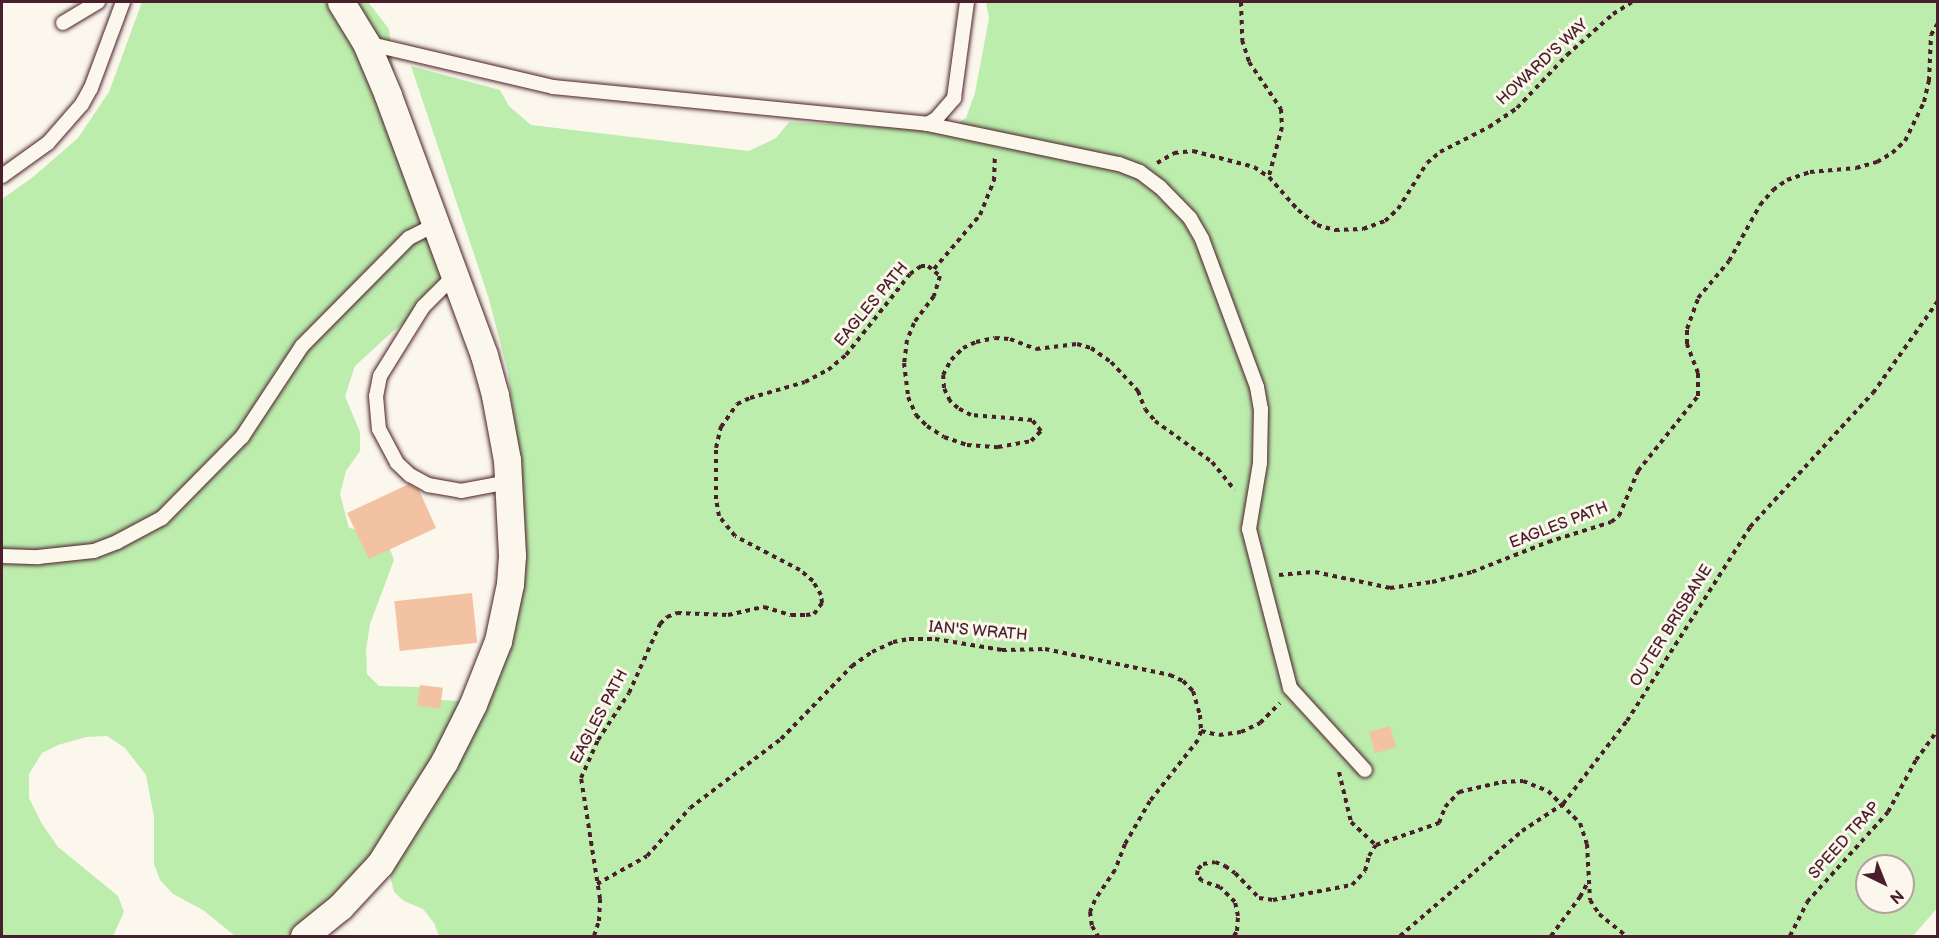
<!DOCTYPE html>
<html>
<head>
<meta charset="utf-8">
<style>
  body { margin:0 }
  #map { position:relative; width:1939px; height:938px; overflow:hidden; background:#fbf7ec; font-family:"Balsamiq Sans",sans-serif }
  div>[style] { position:absolute }
  .green>* { inset:0; background:#bcedad }
  .building>* { inset:0; background:#f3c2a3; transform-origin:0 0 }
  .path>* { height:4px; margin-top:-2px; transform-origin:0; background:repeating-linear-gradient(90deg,#4a1f2b 0 4.5px,transparent 0 9px) }
  .roads { filter:drop-shadow(0 0 2px #4a1f2b) drop-shadow(0 0 2px #4a1f2b) }
  .lane>* { height:14px; margin:-7px; padding:0 7px; transform-origin:7px; border-radius:7px; background:#fbf7ec }
  .street>* { height:27px; margin:-13.5px; padding:0 13.5px; transform-origin:13.5px; border-radius:13.5px; background:#fbf7ec }
  span { translate:-50% -50%; white-space:nowrap; text-align:center; line-height:1.15; -webkit-text-stroke:6px #fbf7ec; paint-order:stroke }
  .street-label { font-size:16px; color:#4a1f2b }
  .frame { position:absolute; inset:0; border:3px solid #4a1f2b; pointer-events:none }
  .north { position:absolute; left:1855px; top:854px; width:60px; height:60px; box-sizing:border-box; background:#fbf7ec; border:2px solid #b4a19f; border-radius:50%; rotate:137deg; font-size:16px; font-weight:700; line-height:24px; text-align:center; color:#4a1f2b }
  .north::after { content:''; display:block; margin:auto; width:21px; height:27px; background:#4a1f2b; clip-path:polygon(50% 0,100% 100%,50% 72%,0 100%) }
</style>
</head>
<body>
<div id="map">
  <div class="green">
    <div style="clip-path:polygon(142px 2px,368px 2px,389px 29px,399px 120px,438px 187px,434px 211px,456px 267px,425px 308px,392px 332px,355px 366px,345px 396px,360px 432px,360px 451px,346px 471px,340px 494px,349px 528px,372px 532px,389px 546px,394px 560px,370px 624px,366px 650px,367px 674px,379px 686px,422px 687px,441px 700px,460px 701px,449px 758px,383px 849px,291px 936px,235px 936px,203px 910px,173px 894px,160px 880px,154px 864px,154px 817px,146px 775px,125px 748px,107px 736px,86px 737px,58px 745px,42px 753px,29px 774px,29px 798px,42px 824px,58px 847px,118px 896px,124px 912px,113px 936px,2px 936px,2px 199px,33px 177px,78px 138px,109px 92px)"></div>
    <div style="clip-path:polygon(evenodd,986px 2px,1937px 2px,1938px 907px,1913px 936px,439px 936px,434px 923px,423px 909px,404px 901px,394px 892px,390px 876px,394px 861px,481px 712px,520px 469px,508px 372px,488px 296px,411px 66px,500px 90px,509px 106px,531px 125px,749px 151px,776px 138px,789px 122px,947px 130px,966px 118px,975px 93px,989px 18px,986px 2px,1867px 866px,1903px 866px,1903px 902px,1867px 902px,1867px 866px)"></div>
  </div>
  <div class="building">
    <div style="clip-path:polygon(409px 484px,419px 490px,436px 528px,369px 559px,347px 513px)"></div>
    <div style="left:472px;top:593px;width:50px;height:78px;rotate:84deg"></div>
    <div style="left:420px;top:685px;width:23px;height:21px;rotate:7deg"></div>
    <div style="left:1390px;top:726px;width:22px;height:22px;rotate:74deg"></div>
  </div>
  <div class="path">
    <div style="left:1241px;top:2px;width:38px;rotate:88deg"></div>
    <div style="left:1242px;top:40px;width:23px;rotate:72deg"></div>
    <div style="left:1249px;top:62px;width:57px;rotate:55.8deg"></div>
    <div style="left:1281px;top:109px;width:18px;rotate:87deg"></div>
    <div style="left:1282px;top:127px;width:51px;rotate:104.9deg"></div>
    <div style="left:1157px;top:163px;width:20px;rotate:-30deg"></div>
    <div style="left:1174px;top:153px;width:19px;rotate:-6deg"></div>
    <div style="left:1193px;top:151px;width:63px;rotate:14.7deg"></div>
    <div style="left:1254px;top:167px;width:18px;rotate:34deg"></div>
    <div style="left:1269px;top:177px;width:44px;rotate:48.7deg"></div>
    <div style="left:1298px;top:210px;width:24px;rotate:38deg"></div>
    <div style="left:1317px;top:225px;width:19px;rotate:16deg"></div>
    <div style="left:1335px;top:230px;width:28px;rotate:-2deg"></div>
    <div style="left:1363px;top:229px;width:23px;rotate:-20deg"></div>
    <div style="left:1385px;top:221px;width:18px;rotate:-43deg"></div>
    <div style="left:1398px;top:209px;width:54px;rotate:-57.8deg"></div>
    <div style="left:1427px;top:163px;width:17px;rotate:-40deg"></div>
    <div style="left:1440px;top:152px;width:55px;rotate:-27deg"></div>
    <div style="left:1489px;top:127px;width:34px;rotate:-34deg"></div>
    <div style="left:1517px;top:108px;width:73px;rotate:-46.7deg"></div>
    <div style="left:1567px;top:55px;width:62px;rotate:-41.7deg"></div>
    <div style="left:1613px;top:14px;width:22px;rotate:-32deg"></div>
    <div style="left:934px;top:269px;width:71px;rotate:-49.6deg"></div>
    <div style="left:980px;top:215px;width:37px;rotate:-68deg"></div>
    <div style="left:994px;top:181px;width:24px;rotate:-88deg"></div>
    <div style="left:1279px;top:575px;width:36px;rotate:-5deg"></div>
    <div style="left:1315px;top:572px;width:77px;rotate:12deg"></div>
    <div style="left:1390px;top:588px;width:42px;rotate:-8.1deg"></div>
    <div style="left:1432px;top:582px;width:41px;rotate:-14deg"></div>
    <div style="left:1472px;top:572px;width:82px;rotate:-21.5deg"></div>
    <div style="left:1548px;top:542px;width:66px;rotate:-17.6deg"></div>
    <div style="left:1611px;top:522px;width:10px;rotate:-37deg"></div>
    <div style="left:1619px;top:516px;width:49px;rotate:-67.1deg"></div>
    <div style="left:1638px;top:471px;width:96px;rotate:-51.3deg"></div>
    <div style="left:1698px;top:396px;width:23px;rotate:-90deg"></div>
    <div style="left:1698px;top:373px;width:31px;rotate:-111deg"></div>
    <div style="left:1687px;top:344px;width:15px;rotate:-90deg"></div>
    <div style="left:1687px;top:329px;width:33px;rotate:-70deg"></div>
    <div style="left:1698px;top:298px;width:48px;rotate:-50deg"></div>
    <div style="left:1729px;top:261px;width:64px;rotate:-61deg"></div>
    <div style="left:1760px;top:205px;width:20px;rotate:-49deg"></div>
    <div style="left:1773px;top:190px;width:17px;rotate:-36deg"></div>
    <div style="left:1787px;top:180px;width:24px;rotate:-19deg"></div>
    <div style="left:1810px;top:172px;width:46px;rotate:-5deg"></div>
    <div style="left:1856px;top:168px;width:22px;rotate:-16deg"></div>
    <div style="left:1877px;top:162px;width:17px;rotate:-31deg"></div>
    <div style="left:1892px;top:153px;width:18px;rotate:-43deg"></div>
    <div style="left:1905px;top:141px;width:43px;rotate:-64deg"></div>
    <div style="left:1924px;top:102px;width:22px;rotate:-77deg"></div>
    <div style="left:1929px;top:81px;width:46px;rotate:-87.5deg"></div>
    <div style="left:1931px;top:35px;width:14px;rotate:-60deg"></div>
    <div style="left:1201px;top:731px;width:18px;rotate:13deg"></div>
    <div style="left:1219px;top:735px;width:22px;rotate:-8deg"></div>
    <div style="left:1241px;top:732px;width:21px;rotate:-25deg"></div>
    <div style="left:1260px;top:723px;width:28px;rotate:-45deg"></div>
    <div style="left:1339px;top:772px;width:51px;rotate:76.5deg"></div>
    <div style="left:1351px;top:822px;width:34px;rotate:43deg"></div>
    <div style="left:597px;top:884px;width:57px;rotate:-29.2deg"></div>
    <div style="left:647px;top:856px;width:64px;rotate:-48.1deg"></div>
    <div style="left:690px;top:808px;width:114px;rotate:-37.2deg"></div>
    <div style="left:781px;top:739px;width:102px;rotate:-45.8deg"></div>
    <div style="left:852px;top:666px;width:24px;rotate:-35deg"></div>
    <div style="left:872px;top:652px;width:23px;rotate:-25deg"></div>
    <div style="left:893px;top:642px;width:16px;rotate:-11deg"></div>
    <div style="left:909px;top:639px;width:26px"></div>
    <div style="left:935px;top:639px;width:68px;rotate:9.3deg"></div>
    <div style="left:1002px;top:650px;width:43px;rotate:-1.3deg"></div>
    <div style="left:1045px;top:649px;width:128px;rotate:11.7deg"></div>
    <div style="left:1170px;top:675px;width:14px;rotate:25deg"></div>
    <div style="left:1183px;top:681px;width:14px;rotate:45deg"></div>
    <div style="left:1193px;top:691px;width:25px;rotate:74deg"></div>
    <div style="left:1200px;top:715px;width:16px;rotate:86deg"></div>
    <div style="left:1201px;top:731px;width:9px;rotate:108deg"></div>
    <div style="left:1198px;top:740px;width:78px;rotate:128.2deg"></div>
    <div style="left:1150px;top:801px;width:50px;rotate:120.2deg"></div>
    <div style="left:1125px;top:844px;width:28px;rotate:111deg"></div>
    <div style="left:1115px;top:870px;width:36px;rotate:124deg"></div>
    <div style="left:1095px;top:900px;width:13px;rotate:113deg"></div>
    <div style="left:1090px;top:912px;width:14px;rotate:82deg"></div>
    <div style="left:1092px;top:926px;width:12px;rotate:59deg"></div>
    <div style="left:594px;top:936px;width:16px;rotate:-72deg"></div>
    <div style="left:599px;top:921px;width:22px;rotate:-87deg"></div>
    <div style="left:600px;top:899px;width:122px;rotate:-98.9deg"></div>
    <div style="left:581px;top:778px;width:42px;rotate:-65.9deg"></div>
    <div style="left:598px;top:740px;width:56px;rotate:-56.6deg"></div>
    <div style="left:629px;top:693px;width:76px;rotate:-65.8deg"></div>
    <div style="left:660px;top:624px;width:10px;rotate:-45deg"></div>
    <div style="left:667px;top:617px;width:11px;rotate:-22deg"></div>
    <div style="left:677px;top:613px;width:51px;rotate:2.2deg"></div>
    <div style="left:728px;top:615px;width:37px;rotate:-13deg"></div>
    <div style="left:764px;top:607px;width:28px;rotate:17deg"></div>
    <div style="left:791px;top:615px;width:15px"></div>
    <div style="left:806px;top:615px;width:8px;rotate:-7deg"></div>
    <div style="left:814px;top:614px;width:14px;rotate:-54deg"></div>
    <div style="left:822px;top:603px;width:8px;rotate:-97deg"></div>
    <div style="left:821px;top:595px;width:16px;rotate:-120deg"></div>
    <div style="left:813px;top:581px;width:17px;rotate:-140deg"></div>
    <div style="left:800px;top:570px;width:73px;rotate:-152.4deg"></div>
    <div style="left:735px;top:536px;width:26px;rotate:-129deg"></div>
    <div style="left:719px;top:516px;width:17px;rotate:-100deg"></div>
    <div style="left:716px;top:499px;width:51px;rotate:-90deg"></div>
    <div style="left:716px;top:448px;width:22px;rotate:-77deg"></div>
    <div style="left:721px;top:427px;width:28px;rotate:-55deg"></div>
    <div style="left:737px;top:404px;width:14px;rotate:-25deg"></div>
    <div style="left:750px;top:398px;width:57px;rotate:-16.2deg"></div>
    <div style="left:805px;top:382px;width:26px;rotate:-28deg"></div>
    <div style="left:828px;top:370px;width:23px;rotate:-40deg"></div>
    <div style="left:846px;top:355px;width:103px;rotate:-51.7deg"></div>
    <div style="left:910px;top:274px;width:14px;rotate:-36deg"></div>
    <div style="left:921px;top:266px;width:7px"></div>
    <div style="left:928px;top:266px;width:16px;rotate:40deg"></div>
    <div style="left:940px;top:276px;width:21px;rotate:107deg"></div>
    <div style="left:934px;top:296px;width:34px;rotate:127deg"></div>
    <div style="left:914px;top:323px;width:18px;rotate:112deg"></div>
    <div style="left:907px;top:340px;width:23px;rotate:97deg"></div>
    <div style="left:904px;top:363px;width:34px;rotate:83deg"></div>
    <div style="left:908px;top:397px;width:20px;rotate:66deg"></div>
    <div style="left:916px;top:415px;width:16px;rotate:45deg"></div>
    <div style="left:927px;top:426px;width:20px;rotate:33deg"></div>
    <div style="left:944px;top:437px;width:24px;rotate:19deg"></div>
    <div style="left:967px;top:445px;width:31px;rotate:4deg"></div>
    <div style="left:998px;top:447px;width:34px;rotate:-10deg"></div>
    <div style="left:1031px;top:441px;width:14px;rotate:-45deg"></div>
    <div style="left:1041px;top:431px;width:14px;rotate:-129deg"></div>
    <div style="left:1032px;top:420px;width:61px;rotate:-175.3deg"></div>
    <div style="left:971px;top:415px;width:15px;rotate:-152deg"></div>
    <div style="left:958px;top:408px;width:11px;rotate:-139deg"></div>
    <div style="left:950px;top:401px;width:14px;rotate:-115deg"></div>
    <div style="left:944px;top:388px;width:13px;rotate:-94deg"></div>
    <div style="left:943px;top:375px;width:17px;rotate:-62deg"></div>
    <div style="left:951px;top:360px;width:17px;rotate:-45deg"></div>
    <div style="left:963px;top:348px;width:14px;rotate:-25deg"></div>
    <div style="left:976px;top:342px;width:19px;rotate:-12deg"></div>
    <div style="left:995px;top:338px;width:15px;rotate:4deg"></div>
    <div style="left:1010px;top:339px;width:28px;rotate:21deg"></div>
    <div style="left:1036px;top:349px;width:41px;rotate:-7deg"></div>
    <div style="left:1077px;top:344px;width:15px;rotate:16deg"></div>
    <div style="left:1091px;top:348px;width:24px;rotate:35deg"></div>
    <div style="left:1111px;top:362px;width:40px;rotate:47deg"></div>
    <div style="left:1138px;top:391px;width:19px;rotate:69deg"></div>
    <div style="left:1145px;top:409px;width:16px;rotate:50deg"></div>
    <div style="left:1155px;top:421px;width:70px;rotate:35.7deg"></div>
    <div style="left:1212px;top:462px;width:36px;rotate:51deg"></div>
    <div style="left:1234px;top:936px;width:6px;rotate:-59deg"></div>
    <div style="left:1237px;top:931px;width:15px;rotate:-86deg"></div>
    <div style="left:1238px;top:916px;width:14px;rotate:-102deg"></div>
    <div style="left:1235px;top:902px;width:21px;rotate:-135deg"></div>
    <div style="left:1220px;top:887px;width:19px;rotate:-162deg"></div>
    <div style="left:1202px;top:881px;width:8px;rotate:-130deg"></div>
    <div style="left:1197px;top:875px;width:6px;rotate:-81deg"></div>
    <div style="left:1198px;top:869px;width:7px;rotate:-45deg"></div>
    <div style="left:1203px;top:864px;width:12px;rotate:-9deg"></div>
    <div style="left:1215px;top:862px;width:11px;rotate:22deg"></div>
    <div style="left:1225px;top:866px;width:12px;rotate:35deg"></div>
    <div style="left:1235px;top:873px;width:35px;rotate:46deg"></div>
    <div style="left:1259px;top:898px;width:14px;rotate:8deg"></div>
    <div style="left:1273px;top:900px;width:80px;rotate:-10.8deg"></div>
    <div style="left:1352px;top:885px;width:19px;rotate:-47deg"></div>
    <div style="left:1365px;top:871px;width:16px;rotate:-75deg"></div>
    <div style="left:1369px;top:856px;width:13px;rotate:-58deg"></div>
    <div style="left:1376px;top:845px;width:67px;rotate:-19.2deg"></div>
    <div style="left:1439px;top:823px;width:17px;rotate:-69deg"></div>
    <div style="left:1445px;top:807px;width:21px;rotate:-47deg"></div>
    <div style="left:1459px;top:792px;width:44px;rotate:-13.1deg"></div>
    <div style="left:1502px;top:782px;width:21px;rotate:-3deg"></div>
    <div style="left:1523px;top:781px;width:27px;rotate:22deg"></div>
    <div style="left:1548px;top:791px;width:45px;rotate:45deg"></div>
    <div style="left:1580px;top:823px;width:22px;rotate:72deg"></div>
    <div style="left:1587px;top:844px;width:56px;rotate:86.9deg"></div>
    <div style="left:1590px;top:900px;width:17px;rotate:57deg"></div>
    <div style="left:1599px;top:914px;width:35px;rotate:39deg"></div>
    <div style="left:1400px;top:936px;width:161px;rotate:-40.7deg"></div>
    <div style="left:1522px;top:831px;width:49px;rotate:-33.4deg"></div>
    <div style="left:1563px;top:804px;width:105px;rotate:-52.4deg"></div>
    <div style="left:1627px;top:721px;width:230px;rotate:-57.6deg"></div>
    <div style="left:1750px;top:527px;width:182px;rotate:-47.5deg"></div>
    <div style="left:1873px;top:393px;width:113px;rotate:-54.8deg"></div>
    <div style="left:1551px;top:936px;width:49px;rotate:-53.4deg"></div>
    <div style="left:1580px;top:897px;width:15px;rotate:-62deg"></div>
    <div style="left:1790px;top:936px;width:38px;rotate:-63deg"></div>
    <div style="left:1807px;top:902px;width:121px;rotate:-48deg"></div>
    <div style="left:1888px;top:812px;width:59px;rotate:-61.7deg"></div>
    <div style="left:1916px;top:760px;width:37px;rotate:-54deg"></div>
  </div>
  <div class="roads">
    <div class="lane">
      <div style="left:63px;top:23px;width:41px;rotate:-31deg"></div>
      <div style="left:366px;top:43px;width:192px;rotate:13.2deg"></div>
      <div style="left:553px;top:87px;width:376px;rotate:5.6deg"></div>
      <div style="left:927px;top:124px;width:10px;rotate:-29deg"></div>
      <div style="left:936px;top:119px;width:28px;rotate:-49deg"></div>
      <div style="left:954px;top:98px;width:97px;rotate:-82.3deg"></div>
      <div style="left:927px;top:124px;width:196px;rotate:11.8deg"></div>
      <div style="left:1119px;top:164px;width:22px;rotate:21deg"></div>
      <div style="left:1140px;top:172px;width:25px;rotate:37deg"></div>
      <div style="left:1160px;top:187px;width:43px;rotate:45.9deg"></div>
      <div style="left:1190px;top:218px;width:24px;rotate:60deg"></div>
      <div style="left:1202px;top:239px;width:158px;rotate:69.6deg"></div>
      <div style="left:1257px;top:387px;width:22px;rotate:80deg"></div>
      <div style="left:1261px;top:409px;width:54px;rotate:91.1deg"></div>
      <div style="left:1260px;top:463px;width:67px;rotate:99.5deg"></div>
      <div style="left:1249px;top:529px;width:164px;rotate:75.5deg"></div>
      <div style="left:1290px;top:688px;width:111px;rotate:47.6deg"></div>
      <div style="left:2px;top:176px;width:57px;rotate:-35.7deg"></div>
      <div style="left:48px;top:143px;width:52px;rotate:-48.9deg"></div>
      <div style="left:82px;top:104px;width:18px;rotate:-61deg"></div>
      <div style="left:91px;top:88px;width:92px;rotate:-69.6deg"></div>
      <div style="left:455px;top:275px;width:45px;rotate:135deg"></div>
      <div style="left:423px;top:307px;width:81px;rotate:121.9deg"></div>
      <div style="left:380px;top:376px;width:20px;rotate:101deg"></div>
      <div style="left:376px;top:396px;width:33px;rotate:85deg"></div>
      <div style="left:379px;top:429px;width:38px;rotate:62deg"></div>
      <div style="left:397px;top:463px;width:18px;rotate:43deg"></div>
      <div style="left:410px;top:475px;width:21px;rotate:29deg"></div>
      <div style="left:428px;top:485px;width:34px;rotate:10deg"></div>
      <div style="left:461px;top:491px;width:49px;rotate:-10.6deg"></div>
      <div style="left:2px;top:556px;width:36px;rotate:2deg"></div>
      <div style="left:38px;top:557px;width:56px;rotate:-6.1deg"></div>
      <div style="left:94px;top:551px;width:25px;rotate:-21deg"></div>
      <div style="left:117px;top:542px;width:51px;rotate:-28.1deg"></div>
      <div style="left:162px;top:518px;width:114px;rotate:-45.4deg"></div>
      <div style="left:242px;top:437px;width:109px;rotate:-56.6deg"></div>
      <div style="left:302px;top:346px;width:152px;rotate:-45.3deg"></div>
      <div style="left:409px;top:238px;width:30px;rotate:-27deg"></div>
    </div>
    <div class="street">
      <div style="left:304px;top:936px;width:46px;rotate:-38.9deg"></div>
      <div style="left:340px;top:907px;width:59px;rotate:-47.1deg"></div>
      <div style="left:380px;top:864px;width:120px;rotate:-57.9deg"></div>
      <div style="left:444px;top:762px;width:65px;rotate:-63.4deg"></div>
      <div style="left:473px;top:704px;width:68px;rotate:-68.4deg"></div>
      <div style="left:498px;top:641px;width:58px;rotate:-78.1deg"></div>
      <div style="left:510px;top:584px;width:29px;rotate:-86deg"></div>
      <div style="left:512px;top:555px;width:95px;rotate:-93deg"></div>
      <div style="left:507px;top:460px;width:66px;rotate:-100.5deg"></div>
      <div style="left:495px;top:395px;width:41px;rotate:-105.4deg"></div>
      <div style="left:484px;top:355px;width:277px;rotate:-110.3deg"></div>
      <div style="left:388px;top:95px;width:56px;rotate:-112.9deg"></div>
      <div style="left:366px;top:43px;width:48px;rotate:-121.4deg"></div>
    </div>
  </div>
  <div class="street-label">
    <span style="left:1543px;top:63px;rotate:-43deg">HOWARD'S WAY</span>
    <span style="left:872px;top:305px;rotate:-50deg">EAGLES PATH</span>
    <span style="left:1559px;top:526px;rotate:-21deg">EAGLES PATH</span>
    <span style="left:1672px;top:626px;rotate:-58deg">OUTER BRISBANE</span>
    <span style="left:978px;top:632px;rotate:5deg">IAN'S WRATH</span>
    <span style="left:600px;top:717px;rotate:-62deg">EAGLES PATH</span>
    <span style="left:1845px;top:841px;rotate:-48deg">SPEED TRAP</span>
  </div>
  <div class="frame"></div>
  <div class="north">N</div>
</div>
</body>
</html>
